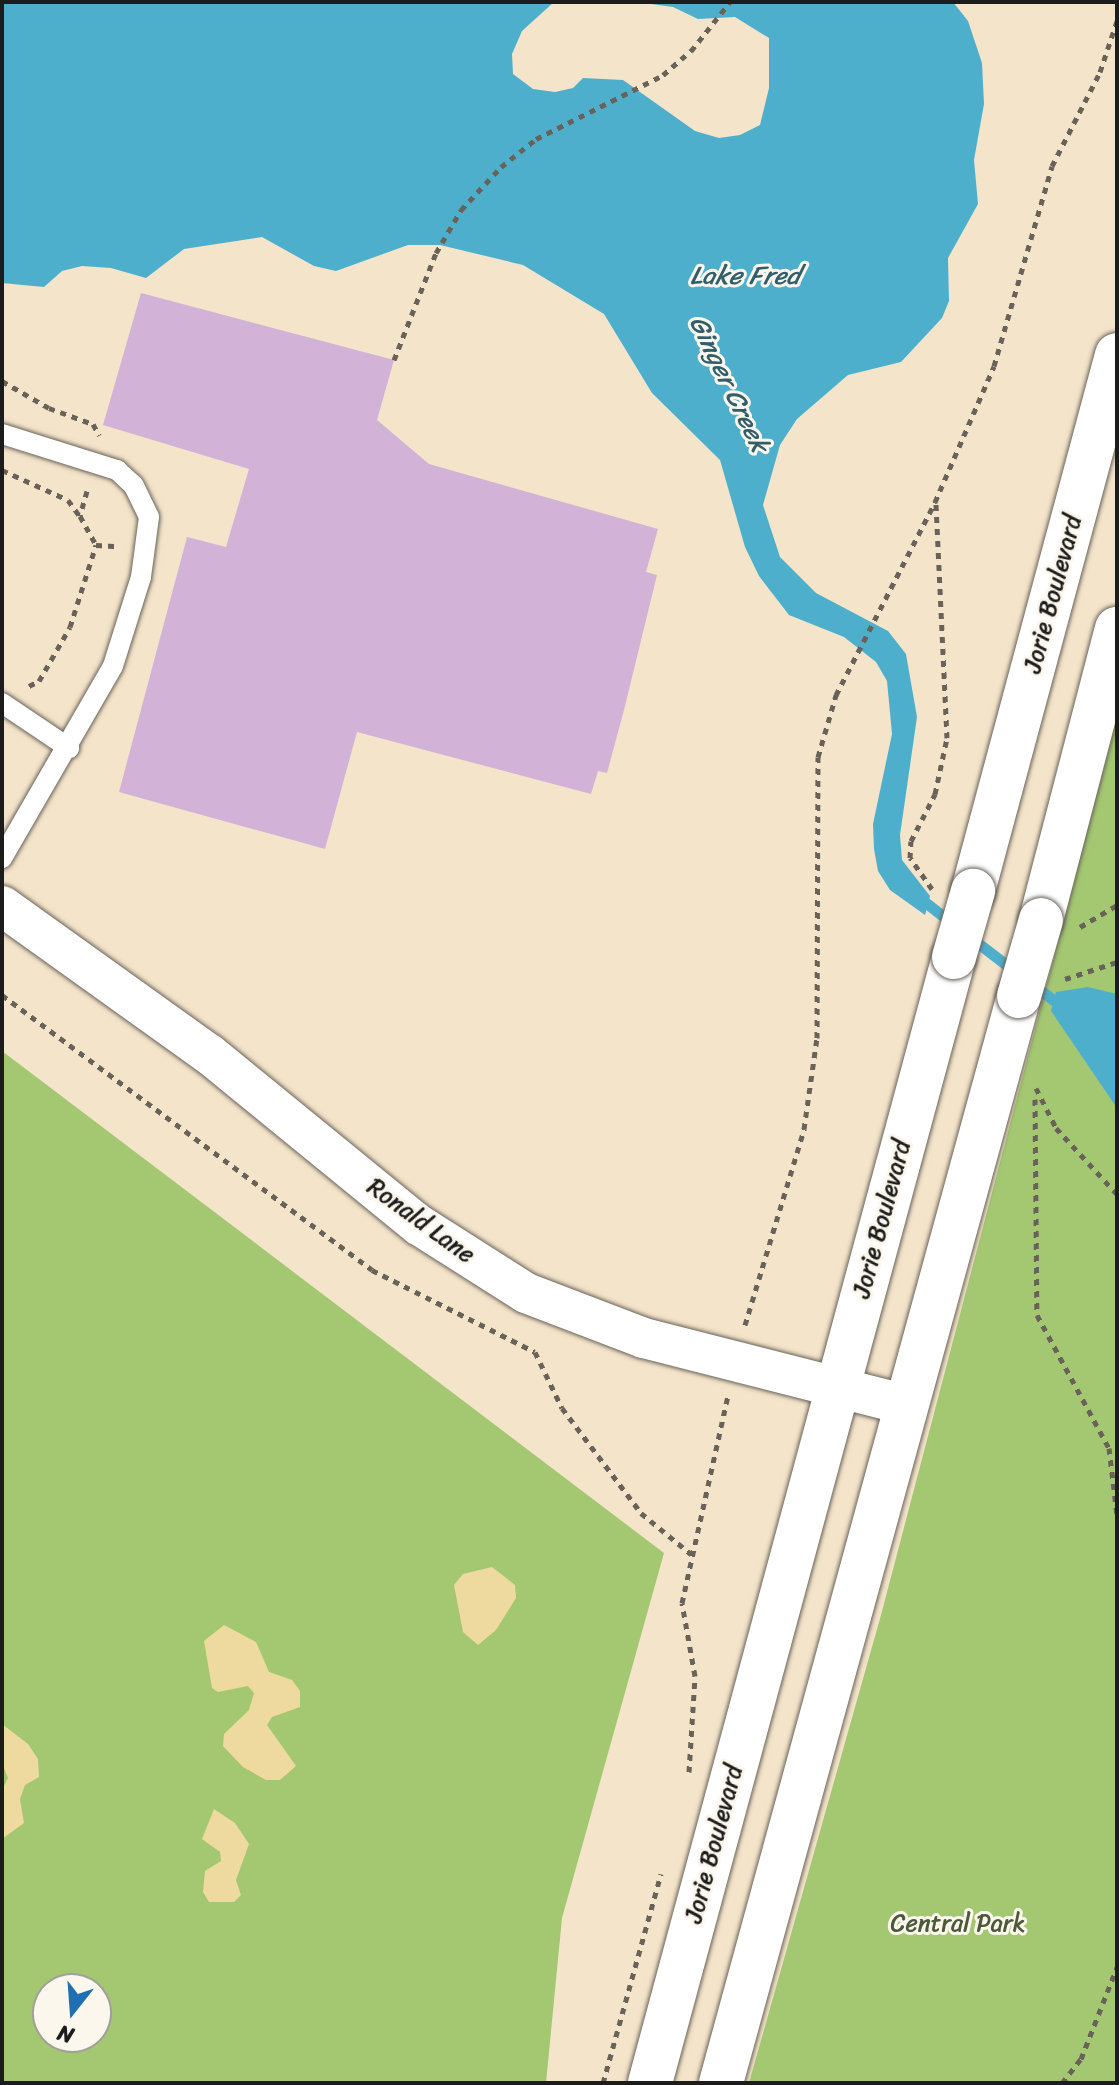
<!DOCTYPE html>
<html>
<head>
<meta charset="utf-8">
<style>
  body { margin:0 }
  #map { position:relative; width:1119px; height:2085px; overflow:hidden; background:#f4e4ca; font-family:Sriracha,sans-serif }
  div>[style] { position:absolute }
  .green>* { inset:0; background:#a4c872 }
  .sand>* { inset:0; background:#eeda9e }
  .water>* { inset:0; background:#4eafcd }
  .stream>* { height:11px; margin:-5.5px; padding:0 5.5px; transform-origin:5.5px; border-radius:5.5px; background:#4eafcd }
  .building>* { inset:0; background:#d2b2d6 }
  .path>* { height:5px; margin-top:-2.5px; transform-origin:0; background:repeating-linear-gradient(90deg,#686259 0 6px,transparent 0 12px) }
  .roads { filter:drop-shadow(0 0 2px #686259) drop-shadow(0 0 2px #686259) }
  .lane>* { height:20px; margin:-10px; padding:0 10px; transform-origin:10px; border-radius:10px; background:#fff }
  .street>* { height:40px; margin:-20px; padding:0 20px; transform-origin:20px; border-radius:20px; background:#fff }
  .secondary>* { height:44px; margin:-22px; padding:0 22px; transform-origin:22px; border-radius:22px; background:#fff }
  .bridges { filter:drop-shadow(0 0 2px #686259) drop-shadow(0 0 2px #686259) }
  .secondary-bridge>* { height:44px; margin:-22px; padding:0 22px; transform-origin:22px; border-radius:22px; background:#fff }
  span { translate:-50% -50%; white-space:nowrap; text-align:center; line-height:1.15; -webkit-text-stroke:6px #fbf7ec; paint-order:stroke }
  .street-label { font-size:24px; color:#1c1c1c }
  .park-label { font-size:24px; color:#4c583a }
  .water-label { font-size:26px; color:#325e6c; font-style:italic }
  .frame { position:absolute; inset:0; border:4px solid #1c1c1c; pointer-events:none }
  .north { position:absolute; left:32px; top:1973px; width:80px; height:80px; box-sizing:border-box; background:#fbf7ec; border:2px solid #a29f99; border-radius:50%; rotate:197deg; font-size:22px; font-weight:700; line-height:32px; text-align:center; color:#1c1c1c }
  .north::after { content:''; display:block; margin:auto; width:28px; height:36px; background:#1f6fb2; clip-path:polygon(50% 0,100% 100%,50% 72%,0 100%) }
</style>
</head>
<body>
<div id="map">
  <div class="green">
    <div style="clip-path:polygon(1117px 717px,1117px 2083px,749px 2083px,881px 1615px)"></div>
    <div style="clip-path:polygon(evenodd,2px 1051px,664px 1553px,562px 1918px,546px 2083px,2px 2083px,2px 1051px,48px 1989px,96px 1989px,96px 2037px,48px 2037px,48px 1989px)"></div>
  </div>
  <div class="sand">
    <div style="clip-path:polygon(492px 1567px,515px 1585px,516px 1598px,496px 1630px,478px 1645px,463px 1632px,454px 1585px,463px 1574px)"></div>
    <div style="clip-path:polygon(224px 1625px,256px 1642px,269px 1672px,292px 1680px,300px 1691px,300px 1707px,272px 1717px,267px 1725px,296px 1766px,280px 1780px,266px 1780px,243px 1767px,223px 1746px,224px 1734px,249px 1710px,254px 1693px,248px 1686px,218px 1692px,212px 1688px,204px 1641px)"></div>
    <div style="clip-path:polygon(2px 1724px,28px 1744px,38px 1759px,39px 1777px,25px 1785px,20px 1799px,24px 1823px,2px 1839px,2px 1790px,8px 1778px,2px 1763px)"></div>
    <div style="clip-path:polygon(214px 1809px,235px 1823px,249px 1844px,236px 1880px,241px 1895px,234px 1902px,209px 1902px,203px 1892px,205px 1871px,221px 1861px,220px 1852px,202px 1839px)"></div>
  </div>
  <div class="water">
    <div style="clip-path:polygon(2px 2px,554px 2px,522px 31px,512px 54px,513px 74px,533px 89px,555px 92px,573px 88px,583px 78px,623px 80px,695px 131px,719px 138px,740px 135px,760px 125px,769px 88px,769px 38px,735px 17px,698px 19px,673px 7px,636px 2px,953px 2px,968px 21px,982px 63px,984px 104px,974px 160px,978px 204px,948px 258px,949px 301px,942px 318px,901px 362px,848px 375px,797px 419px,780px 445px,763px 505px,780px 557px,816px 593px,888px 631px,906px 654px,917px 717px,900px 835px,902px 860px,930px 896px,925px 915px,890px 890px,878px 871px,874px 849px,873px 824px,892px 734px,887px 681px,876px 662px,844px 637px,789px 615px,759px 576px,745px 547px,720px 460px,652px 393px,604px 314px,523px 265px,440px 245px,408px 245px,336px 271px,314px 266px,262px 237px,184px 249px,146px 278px,111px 268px,82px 266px,62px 271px,44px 287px,2px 283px)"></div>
    <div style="clip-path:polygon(1088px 987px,1117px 994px,1117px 1108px,1051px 1011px,1056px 992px)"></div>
  </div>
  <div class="stream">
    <div style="left:916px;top:895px;width:47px;rotate:38.1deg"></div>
    <div style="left:970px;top:937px;width:59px;rotate:37.5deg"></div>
    <div style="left:1034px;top:985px;width:39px;rotate:38deg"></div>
  </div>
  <div class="building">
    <div style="clip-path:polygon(141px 293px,394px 360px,377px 420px,429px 464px,658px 529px,646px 572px,657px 575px,624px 710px,607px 773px,598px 771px,591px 794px,357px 732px,325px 849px,119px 792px,187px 537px,226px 547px,249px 469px,103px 425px)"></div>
  </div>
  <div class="path">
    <div style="left:394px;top:360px;width:115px;rotate:-68.6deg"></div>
    <div style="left:436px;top:253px;width:50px;rotate:-59.8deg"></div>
    <div style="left:461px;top:210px;width:59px;rotate:-47.1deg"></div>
    <div style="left:501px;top:167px;width:45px;rotate:-38.7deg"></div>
    <div style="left:536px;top:139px;width:142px;rotate:-26.7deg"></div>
    <div style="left:663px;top:75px;width:37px;rotate:-41deg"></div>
    <div style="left:691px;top:51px;width:63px;rotate:-51.5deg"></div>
    <div style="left:2px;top:381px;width:54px;rotate:29.9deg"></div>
    <div style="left:49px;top:408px;width:47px;rotate:20deg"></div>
    <div style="left:93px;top:424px;width:13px;rotate:61deg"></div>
    <div style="left:2px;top:470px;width:72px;rotate:24.4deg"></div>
    <div style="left:68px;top:500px;width:19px;rotate:54deg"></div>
    <div style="left:87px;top:491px;width:26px;rotate:106deg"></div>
    <div style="left:80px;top:516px;width:33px;rotate:61deg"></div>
    <div style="left:29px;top:686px;width:11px;rotate:-27deg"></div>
    <div style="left:39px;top:681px;width:62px;rotate:-60.1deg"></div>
    <div style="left:70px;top:627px;width:86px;rotate:-72.4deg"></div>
    <div style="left:96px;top:545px;width:22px;rotate:3deg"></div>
    <div style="left:932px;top:889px;width:38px;rotate:-125deg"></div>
    <div style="left:910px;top:858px;width:17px;rotate:-87deg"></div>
    <div style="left:911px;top:841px;width:53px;rotate:-62.9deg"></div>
    <div style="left:935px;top:794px;width:57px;rotate:-77.9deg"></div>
    <div style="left:947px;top:738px;width:235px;rotate:-92.7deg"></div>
    <div style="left:1080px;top:927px;width:43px;rotate:-30.7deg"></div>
    <div style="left:1065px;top:979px;width:55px;rotate:-18.1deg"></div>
    <div style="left:2px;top:995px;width:461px;rotate:36.6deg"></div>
    <div style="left:372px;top:1270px;width:182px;rotate:26.7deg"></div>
    <div style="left:535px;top:1352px;width:62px;rotate:64.3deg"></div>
    <div style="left:562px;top:1408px;width:131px;rotate:53deg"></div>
    <div style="left:641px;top:1513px;width:65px;rotate:39.4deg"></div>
    <div style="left:1036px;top:1088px;width:45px;rotate:63.4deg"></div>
    <div style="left:1056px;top:1128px;width:90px;rotate:47.3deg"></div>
    <div style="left:1035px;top:1099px;width:216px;rotate:89.5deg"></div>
    <div style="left:1037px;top:1315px;width:151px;rotate:61.6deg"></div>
    <div style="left:1109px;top:1448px;width:67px;rotate:83.2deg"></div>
    <div style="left:745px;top:1325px;width:205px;rotate:-73.2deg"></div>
    <div style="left:804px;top:1129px;width:92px;rotate:-81.9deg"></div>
    <div style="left:817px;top:1038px;width:281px;rotate:-89.8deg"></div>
    <div style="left:818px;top:757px;width:65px;rotate:-73.8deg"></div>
    <div style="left:836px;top:695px;width:217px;rotate:-62.8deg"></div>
    <div style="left:935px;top:502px;width:148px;rotate:-66.5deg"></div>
    <div style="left:994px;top:366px;width:208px;rotate:-73.8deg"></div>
    <div style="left:1052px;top:166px;width:106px;rotate:-62.9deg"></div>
    <div style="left:1100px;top:72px;width:54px;rotate:-71.6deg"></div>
    <div style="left:689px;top:1772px;width:96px;rotate:-86.4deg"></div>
    <div style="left:695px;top:1676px;width:74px;rotate:-100.1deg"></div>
    <div style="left:682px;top:1603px;width:212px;rotate:-77.5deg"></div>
    <div style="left:603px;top:2083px;width:217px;rotate:-74.5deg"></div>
    <div style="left:1062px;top:2083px;width:31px;rotate:-52deg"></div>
    <div style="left:1081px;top:2059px;width:99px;rotate:-68.6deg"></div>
  </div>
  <div class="roads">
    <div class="lane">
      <div style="left:2px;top:434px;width:121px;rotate:17.4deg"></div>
      <div style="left:117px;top:470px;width:23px;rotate:43deg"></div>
      <div style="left:134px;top:486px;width:34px;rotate:64deg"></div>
      <div style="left:149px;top:517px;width:61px;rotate:97.6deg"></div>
      <div style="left:141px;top:577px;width:93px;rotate:107.5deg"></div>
      <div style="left:113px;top:666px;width:222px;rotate:120deg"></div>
      <div style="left:2px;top:703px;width:81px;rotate:33.9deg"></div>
    </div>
    <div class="street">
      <div style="left:2px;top:906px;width:254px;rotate:35.6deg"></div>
      <div style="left:209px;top:1054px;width:271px;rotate:39.2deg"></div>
      <div style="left:419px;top:1225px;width:127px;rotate:32.4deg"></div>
      <div style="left:526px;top:1293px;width:126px;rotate:20.9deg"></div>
      <div style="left:644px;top:1338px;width:270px;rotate:14.3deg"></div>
    </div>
    <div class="secondary">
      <div style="left:973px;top:891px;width:555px;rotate:-74.96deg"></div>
      <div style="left:1041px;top:920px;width:301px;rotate:-75.4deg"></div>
      <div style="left:650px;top:2083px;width:1166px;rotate:-74.89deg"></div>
      <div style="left:721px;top:2083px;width:1127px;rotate:-74.67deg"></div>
    </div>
  </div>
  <div class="bridges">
    <div class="secondary-bridge">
      <div style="left:954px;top:957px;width:69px;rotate:-73.9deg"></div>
      <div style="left:1019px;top:996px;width:79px;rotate:-73.9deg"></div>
    </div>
  </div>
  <div class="street-label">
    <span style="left:1053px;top:594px;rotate:-75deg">Jorie Boulevard</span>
    <span style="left:882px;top:1219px;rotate:-75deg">Jorie Boulevard</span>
    <span style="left:421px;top:1221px;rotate:36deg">Ronald Lane</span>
    <span style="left:714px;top:1844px;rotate:-75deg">Jorie Boulevard</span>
  </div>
  <div class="park-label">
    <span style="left:958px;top:1924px">Central Park</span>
  </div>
  <div class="water-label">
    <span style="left:745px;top:276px">Lake Fred</span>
    <span style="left:729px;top:384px;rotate:64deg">Ginger Creek</span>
  </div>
  <div class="frame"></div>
  <div class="north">N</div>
</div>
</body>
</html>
